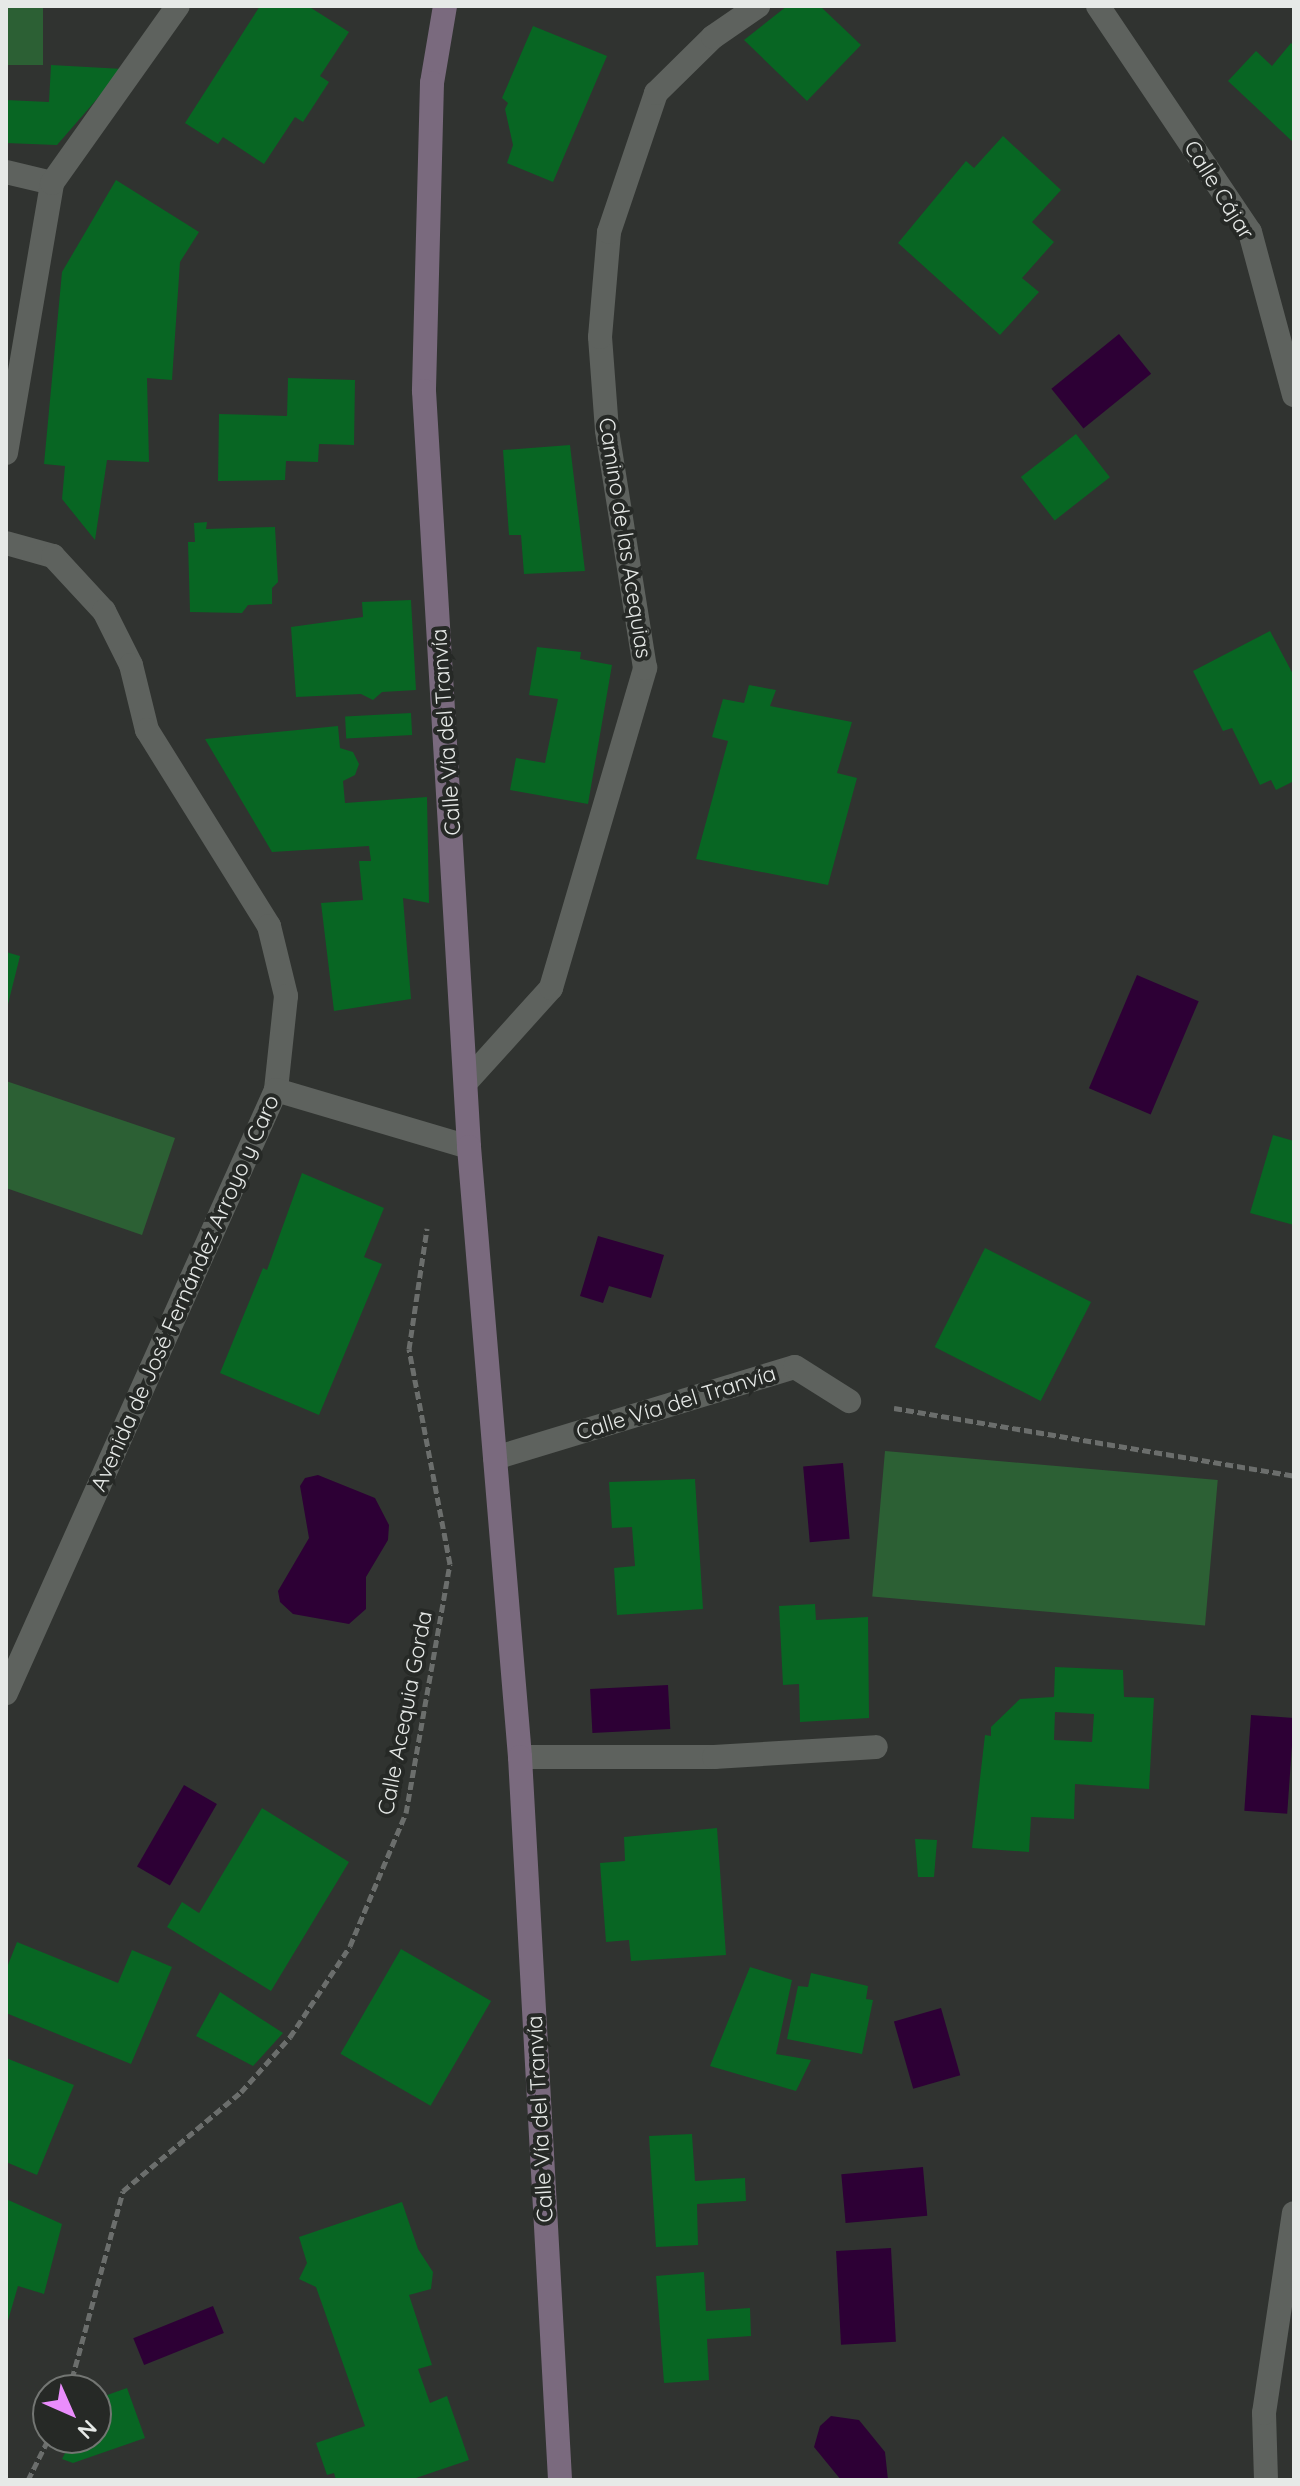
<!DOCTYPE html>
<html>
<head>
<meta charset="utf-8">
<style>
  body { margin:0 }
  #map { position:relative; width:1300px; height:2486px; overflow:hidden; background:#303330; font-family:Quicksand,sans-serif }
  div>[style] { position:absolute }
  .green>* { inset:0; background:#2c6034; transform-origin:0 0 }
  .water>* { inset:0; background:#2d0035; transform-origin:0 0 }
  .building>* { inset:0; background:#086623; transform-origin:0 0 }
  .path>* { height:5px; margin-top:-2.5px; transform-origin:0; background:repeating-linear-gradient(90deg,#6b6e6c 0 8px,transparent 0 12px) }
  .lane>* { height:24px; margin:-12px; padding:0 12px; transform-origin:12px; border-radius:12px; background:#5e625e }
  .street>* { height:24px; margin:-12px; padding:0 12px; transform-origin:12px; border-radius:12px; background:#5e625e }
  .secondary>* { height:24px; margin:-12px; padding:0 12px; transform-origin:12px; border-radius:12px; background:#7a6a7e }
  span { translate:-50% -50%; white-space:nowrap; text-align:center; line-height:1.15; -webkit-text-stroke:8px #262926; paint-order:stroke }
  .street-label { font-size:22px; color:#e6e9e7 }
  .frame { position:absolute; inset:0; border:8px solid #e6e9e7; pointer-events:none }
  .north { position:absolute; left:32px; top:2374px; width:80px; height:80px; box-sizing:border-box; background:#262926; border:2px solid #737673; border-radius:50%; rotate:135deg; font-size:22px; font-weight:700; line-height:32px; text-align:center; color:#e6e9e7 }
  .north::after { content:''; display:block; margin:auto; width:28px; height:36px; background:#ea8dfc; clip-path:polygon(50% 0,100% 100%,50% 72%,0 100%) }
</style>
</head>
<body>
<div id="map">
  <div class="green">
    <div style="left:6px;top:6px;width:37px;height:59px"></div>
    <div style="clip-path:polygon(6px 1081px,175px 1138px,142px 1235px,6px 1188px)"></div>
    <div style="left:885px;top:1451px;width:334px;height:146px;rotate:5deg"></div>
  </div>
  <div class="water">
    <div style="left:1119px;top:334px;width:51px;height:87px;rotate:51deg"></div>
    <div style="left:1137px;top:975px;width:67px;height:123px;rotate:23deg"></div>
    <div style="clip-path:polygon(598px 1236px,664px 1255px,651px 1298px,609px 1286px,603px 1303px,580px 1296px)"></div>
    <div style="left:843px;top:1463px;width:76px;height:40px;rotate:85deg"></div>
    <div style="clip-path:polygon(318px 1475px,375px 1498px,389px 1525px,388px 1540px,366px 1577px,366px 1609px,349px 1624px,293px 1614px,280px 1602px,278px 1591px,309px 1538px,300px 1486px,305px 1478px)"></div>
    <div style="left:668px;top:1685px;width:44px;height:78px;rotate:87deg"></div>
    <div style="left:1251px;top:1715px;width:43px;height:96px;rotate:4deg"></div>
    <div style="left:184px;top:1785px;width:38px;height:94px;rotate:30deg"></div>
    <div style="left:941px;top:2008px;width:70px;height:49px;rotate:74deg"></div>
    <div style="left:923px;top:2167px;width:49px;height:82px;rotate:85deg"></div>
    <div style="left:891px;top:2248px;width:94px;height:55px;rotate:87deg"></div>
    <div style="left:213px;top:2306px;width:29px;height:86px;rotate:68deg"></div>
    <div style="clip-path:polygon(831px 2416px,859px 2420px,885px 2452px,888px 2480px,841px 2480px,814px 2447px,820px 2426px)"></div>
  </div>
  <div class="building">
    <div style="clip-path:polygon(260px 6px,308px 6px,349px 32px,320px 76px,329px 82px,303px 122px,295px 117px,264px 164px,223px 137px,218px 144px,185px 123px)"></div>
    <div style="clip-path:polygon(787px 6px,820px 6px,861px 45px,807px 101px,744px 40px)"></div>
    <div style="clip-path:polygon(533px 26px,607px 56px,553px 182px,507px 163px,513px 145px,505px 109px,508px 103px,502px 98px)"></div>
    <div style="clip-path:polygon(1291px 43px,1294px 46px,1294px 143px,1228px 81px,1256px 51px,1272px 66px)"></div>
    <div style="clip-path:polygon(51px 65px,123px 69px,57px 145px,6px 143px,6px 100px,49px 102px)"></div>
    <div style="clip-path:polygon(1003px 136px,1061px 190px,1032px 222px,1054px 242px,1022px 278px,1039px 292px,1000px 335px,898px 243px,966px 161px,974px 168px)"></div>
    <div style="clip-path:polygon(116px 180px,199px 232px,180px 262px,172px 380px,147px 378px,149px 462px,107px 460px,95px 540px,62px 499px,65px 466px,44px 464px,62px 272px)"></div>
    <div style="clip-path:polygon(288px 378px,355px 380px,354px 445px,319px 444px,318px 462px,286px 461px,285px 480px,218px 481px,219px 414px,287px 416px)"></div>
    <div style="left:1076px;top:434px;width:55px;height:70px;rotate:52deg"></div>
    <div style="clip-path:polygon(570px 445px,585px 571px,524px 574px,521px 535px,509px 535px,503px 450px)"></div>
    <div style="clip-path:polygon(207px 522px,206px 529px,275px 527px,278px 582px,272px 588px,272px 604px,248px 605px,242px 613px,190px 612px,188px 542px,195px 542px,194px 523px)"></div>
    <div style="clip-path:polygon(411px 600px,416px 690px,382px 692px,373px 700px,361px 694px,296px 697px,291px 627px,363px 617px,362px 602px)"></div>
    <div style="clip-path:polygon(1270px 631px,1294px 676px,1294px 781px,1276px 790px,1271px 780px,1260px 785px,1232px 728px,1223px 731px,1193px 671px)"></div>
    <div style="clip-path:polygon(537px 647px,581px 652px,580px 659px,612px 665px,588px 804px,510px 790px,516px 758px,545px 763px,558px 699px,529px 695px)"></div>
    <div style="clip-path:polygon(749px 685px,776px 690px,770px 706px,852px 722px,837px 773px,857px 778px,828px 885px,696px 859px,728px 741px,712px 737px,723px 699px,744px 703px)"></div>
    <div style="left:411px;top:713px;width:22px;height:66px;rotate:87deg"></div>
    <div style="clip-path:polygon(338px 726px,340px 748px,353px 752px,359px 764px,355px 775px,343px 781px,345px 803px,427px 797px,429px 903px,403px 898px,411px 999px,334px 1011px,321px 903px,363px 900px,359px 861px,371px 861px,369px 846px,272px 852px,205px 739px)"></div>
    <div style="clip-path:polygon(6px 952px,20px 956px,7px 1008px,6px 1008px)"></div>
    <div style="clip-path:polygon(1273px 1135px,1294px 1141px,1294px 1225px,1250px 1213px)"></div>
    <div style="clip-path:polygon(302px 1173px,384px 1208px,364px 1257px,382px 1264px,319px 1415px,220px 1373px,263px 1268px,267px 1270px)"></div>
    <div style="left:985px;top:1248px;width:119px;height:111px;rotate:27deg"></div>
    <div style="clip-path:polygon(695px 1479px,703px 1609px,617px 1615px,614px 1568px,635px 1566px,632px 1527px,612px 1528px,609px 1482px)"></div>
    <div style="clip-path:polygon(815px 1604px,816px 1620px,868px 1617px,869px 1718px,800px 1722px,799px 1684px,783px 1685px,779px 1606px)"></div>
    <div style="clip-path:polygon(evenodd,1055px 1667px,1123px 1670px,1124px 1697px,1154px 1698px,1149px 1789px,1075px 1784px,1074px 1819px,1031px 1817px,1029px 1852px,972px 1848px,985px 1735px,991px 1736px,991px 1727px,1020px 1699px,1054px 1697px,1055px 1667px,1055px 1712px,1094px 1714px,1092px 1742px,1054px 1740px,1055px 1712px)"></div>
    <div style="clip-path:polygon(262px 1808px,349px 1862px,271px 1991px,167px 1927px,182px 1902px,199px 1913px)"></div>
    <div style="clip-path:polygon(717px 1828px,726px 1955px,631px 1961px,629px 1940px,606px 1942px,600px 1863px,625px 1861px,624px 1837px)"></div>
    <div style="clip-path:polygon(915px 1839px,937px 1840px,934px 1877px,918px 1877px)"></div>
    <div style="clip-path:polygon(17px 1942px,118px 1983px,132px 1950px,172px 1967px,131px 2064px,6px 2013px,6px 1970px)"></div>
    <div style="left:401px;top:1949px;width:104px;height:121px;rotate:30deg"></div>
    <div style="clip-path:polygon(750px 1967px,792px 1980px,776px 2054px,811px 2060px,796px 2091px,710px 2066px)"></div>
    <div style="clip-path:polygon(811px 1973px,868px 1986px,866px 1999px,873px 2000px,862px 2054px,787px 2039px,798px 1986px,808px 1987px)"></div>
    <div style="clip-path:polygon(220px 1992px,283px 2033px,253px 2066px,196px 2036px)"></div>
    <div style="clip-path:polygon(6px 2058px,74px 2085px,37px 2175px,6px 2162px)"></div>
    <div style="clip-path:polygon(692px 2134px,695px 2181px,745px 2178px,746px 2201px,697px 2204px,698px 2245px,656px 2247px,649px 2136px)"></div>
    <div style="clip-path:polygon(6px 2199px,62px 2224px,44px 2294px,18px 2286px,7px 2324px)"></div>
    <div style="clip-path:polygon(402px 2202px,418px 2249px,433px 2272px,431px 2289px,409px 2295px,432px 2365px,418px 2369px,430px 2403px,447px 2396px,469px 2460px,410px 2480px,336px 2480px,334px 2473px,327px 2475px,316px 2443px,365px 2426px,316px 2287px,299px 2279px,307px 2263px,299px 2237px)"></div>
    <div style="clip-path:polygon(704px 2272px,706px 2311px,750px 2308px,751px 2336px,707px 2339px,709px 2380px,664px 2383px,656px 2276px)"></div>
    <div style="clip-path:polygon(127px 2388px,145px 2438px,73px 2463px,62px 2459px,73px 2438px,96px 2438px,96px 2399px)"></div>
  </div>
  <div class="path">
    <div style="left:894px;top:1408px;width:406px;rotate:9.6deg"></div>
    <div style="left:69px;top:2390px;width:206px;rotate:-74.8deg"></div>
    <div style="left:123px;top:2191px;width:154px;rotate:-40deg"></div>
    <div style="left:241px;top:2092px;width:74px;rotate:-48.3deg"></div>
    <div style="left:290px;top:2037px;width:109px;rotate:-56.6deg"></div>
    <div style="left:350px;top:1946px;width:144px;rotate:-67.2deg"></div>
    <div style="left:406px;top:1813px;width:253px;rotate:-80deg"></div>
    <div style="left:450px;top:1564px;width:219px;rotate:-100.8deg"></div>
    <div style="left:409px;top:1349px;width:122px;rotate:-81.5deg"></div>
    <div style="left:28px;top:2480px;width:47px;rotate:-63.4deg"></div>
  </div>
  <div class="lane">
    <div style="left:1266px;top:2480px;width:67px;rotate:-91.7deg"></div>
    <div style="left:1264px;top:2413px;width:202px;rotate:-81.5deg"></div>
  </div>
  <div class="street">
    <div style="left:1098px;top:6px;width:272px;rotate:56.1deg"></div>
    <div style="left:1250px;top:232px;width:169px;rotate:74.9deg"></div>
    <div style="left:6px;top:172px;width:47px;rotate:13.4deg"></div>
    <div style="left:6px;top:453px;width:274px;rotate:-80.3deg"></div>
    <div style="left:52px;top:183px;width:217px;rotate:-54.6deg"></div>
    <div style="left:6px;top:543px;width:49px;rotate:15.5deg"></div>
    <div style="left:53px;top:556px;width:75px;rotate:47.2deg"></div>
    <div style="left:104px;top:611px;width:60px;rotate:63.4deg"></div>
    <div style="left:131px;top:665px;width:67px;rotate:76.2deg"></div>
    <div style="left:147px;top:730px;width:231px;rotate:58.1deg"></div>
    <div style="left:269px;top:926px;width:72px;rotate:76.3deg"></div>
    <div style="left:286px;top:996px;width:95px;rotate:96.1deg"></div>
    <div style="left:276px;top:1090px;width:661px;rotate:114.12deg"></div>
    <div style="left:468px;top:1080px;width:124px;rotate:-47.9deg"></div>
    <div style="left:551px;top:988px;width:334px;rotate:-73.6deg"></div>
    <div style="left:645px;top:668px;width:241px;rotate:-99.1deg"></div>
    <div style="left:607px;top:430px;width:93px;rotate:-94.3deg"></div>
    <div style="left:600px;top:337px;width:105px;rotate:-85.1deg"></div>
    <div style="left:609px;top:232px;width:147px;rotate:-71.3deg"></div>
    <div style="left:656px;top:93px;width:80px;rotate:-44.5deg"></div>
    <div style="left:713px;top:37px;width:55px;rotate:-34.6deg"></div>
    <div style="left:276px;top:1090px;width:201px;rotate:16.5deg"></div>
    <div style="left:495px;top:1458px;width:313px;rotate:-16.9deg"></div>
    <div style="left:795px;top:1367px;width:64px;rotate:32.2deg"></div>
    <div style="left:520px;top:1757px;width:194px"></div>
    <div style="left:714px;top:1757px;width:162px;rotate:-3.5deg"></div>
  </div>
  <div class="secondary">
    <div style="left:445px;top:6px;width:78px;rotate:99.6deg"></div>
    <div style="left:432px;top:83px;width:308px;rotate:91.5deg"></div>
    <div style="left:424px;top:391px;width:757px;rotate:86.59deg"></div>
    <div style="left:469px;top:1147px;width:612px;rotate:85.22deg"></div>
    <div style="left:520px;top:1757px;width:724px;rotate:86.83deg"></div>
  </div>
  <div class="street-label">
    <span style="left:1219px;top:190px;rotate:58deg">Calle Cájar</span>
    <span style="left:625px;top:538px;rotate:81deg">Camino de las Acequias</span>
    <span style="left:446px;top:732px;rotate:-94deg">Calle Vía del Tranvía</span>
    <span style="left:185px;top:1293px;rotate:-66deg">Avenida de José Fernández Arroyo y Caro</span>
    <span style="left:676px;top:1403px;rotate:-17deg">Calle Vía del Tranvía</span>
    <span style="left:405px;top:1713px;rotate:-79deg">Calle Acequia Gorda</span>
    <span style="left:540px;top:2119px;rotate:-93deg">Calle Vía del Tranvía</span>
  </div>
  <div class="frame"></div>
  <div class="north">N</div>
</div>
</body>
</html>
